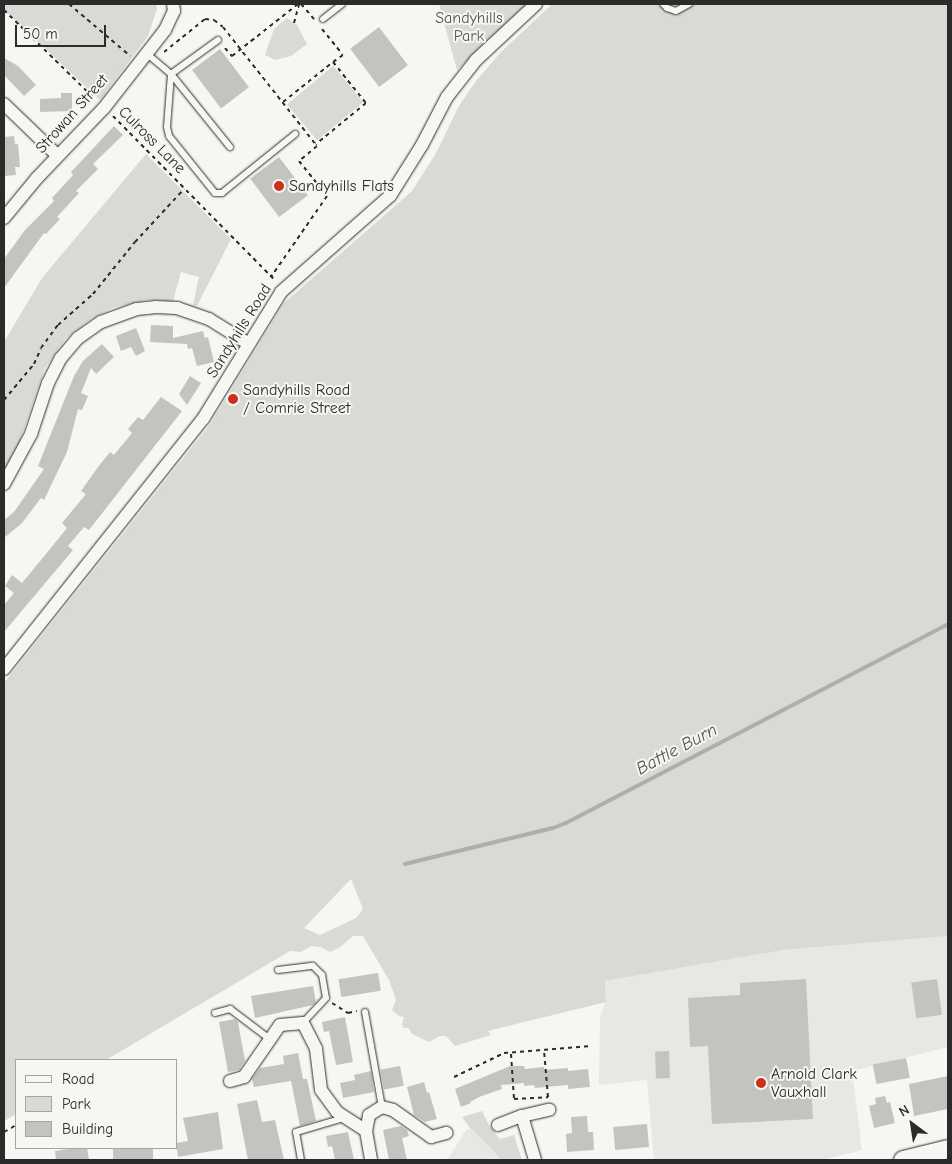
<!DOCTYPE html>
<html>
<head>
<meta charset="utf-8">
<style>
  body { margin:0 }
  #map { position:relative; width:952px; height:1164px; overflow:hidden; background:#f6f6f2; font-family:"Comic Neue",sans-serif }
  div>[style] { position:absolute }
  .built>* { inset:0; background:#e7e7e3 }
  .green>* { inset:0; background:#d9d9d5; transform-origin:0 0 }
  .stream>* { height:4px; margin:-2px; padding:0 2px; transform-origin:2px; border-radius:2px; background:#aeaeab }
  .building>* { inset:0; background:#c3c3c0; transform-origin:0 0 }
  .path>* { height:2px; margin-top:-1px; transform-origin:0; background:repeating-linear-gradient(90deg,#2b2b2b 0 4px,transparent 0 8px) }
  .roads { filter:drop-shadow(0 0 1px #2b2b2b) drop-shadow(0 0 1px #2b2b2b) }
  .lane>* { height:6px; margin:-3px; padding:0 3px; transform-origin:3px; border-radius:3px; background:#f6f6f2 }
  .street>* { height:12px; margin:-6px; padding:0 6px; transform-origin:6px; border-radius:6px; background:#f6f6f2 }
  .secondary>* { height:18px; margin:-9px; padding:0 9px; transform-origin:9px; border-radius:9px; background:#f6f6f2 }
  .dots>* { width:14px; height:14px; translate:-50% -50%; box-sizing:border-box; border:2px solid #f6f6f2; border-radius:50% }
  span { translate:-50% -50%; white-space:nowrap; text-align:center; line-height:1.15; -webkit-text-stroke:4px #f6f6f2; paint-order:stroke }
  .park-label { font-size:16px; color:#565656 }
  .street-label { font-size:16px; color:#2b2b2b }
  .poi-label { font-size:16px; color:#2b2b2b }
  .left { translate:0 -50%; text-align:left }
  .water-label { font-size:18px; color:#525251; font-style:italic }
  .frame { position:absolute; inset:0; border:5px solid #2b2b2b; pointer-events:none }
  .legend { position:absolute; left:15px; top:1059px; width:162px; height:90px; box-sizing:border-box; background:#f6f6f2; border:1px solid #a5a5a2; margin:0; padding:6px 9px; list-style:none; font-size:15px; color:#2b2b2b }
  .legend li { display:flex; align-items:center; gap:10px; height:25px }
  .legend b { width:25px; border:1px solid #a5a5a2 }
  .north { position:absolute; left:887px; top:1099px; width:50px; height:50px; -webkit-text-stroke:4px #f6f6f2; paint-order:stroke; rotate:329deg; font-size:14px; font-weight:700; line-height:20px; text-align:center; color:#2b2b2b }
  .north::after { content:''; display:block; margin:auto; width:18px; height:22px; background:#2b2b2b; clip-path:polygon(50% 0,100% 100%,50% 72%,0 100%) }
  .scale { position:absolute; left:15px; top:25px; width:91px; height:22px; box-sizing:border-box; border:2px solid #2b2b2b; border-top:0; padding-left:6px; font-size:15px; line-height:18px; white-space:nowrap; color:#2b2b2b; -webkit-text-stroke:4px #f6f6f2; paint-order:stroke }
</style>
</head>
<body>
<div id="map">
  <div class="built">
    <div style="clip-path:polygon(948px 936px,948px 1047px,852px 1071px,862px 1150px,822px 1160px,654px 1160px,647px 1080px,599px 1085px,600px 1016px,606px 1002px,605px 981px,783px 950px)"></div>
    <div style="clip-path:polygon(471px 1129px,502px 1160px,447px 1160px,466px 1130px)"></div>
  </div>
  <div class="green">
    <div style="clip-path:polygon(4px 4px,156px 4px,157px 9px,148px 36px,100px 100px,4px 10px)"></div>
    <div style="clip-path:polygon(439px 4px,527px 4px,457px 70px)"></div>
    <div style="clip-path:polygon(evenodd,552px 4px,948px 4px,948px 936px,783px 950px,605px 981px,606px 1002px,488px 1031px,491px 1035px,455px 1046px,446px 1036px,440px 1036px,429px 1042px,412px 1034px,409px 1028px,404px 1028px,402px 1024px,404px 1017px,399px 1016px,392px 1010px,396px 1000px,389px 980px,363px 936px,353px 936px,339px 948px,330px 952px,321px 947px,311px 946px,301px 952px,290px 951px,106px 1060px,16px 1060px,16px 1114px,4px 1121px,4px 683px,209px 426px,284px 303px,412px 191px,435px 155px,459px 106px,476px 81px,500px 53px,552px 4px,351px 879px,363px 909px,356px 918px,320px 935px,304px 928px,351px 879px)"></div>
    <div style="clip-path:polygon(287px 18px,297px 25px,307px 44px,291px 56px,275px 60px,265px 55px,274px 29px)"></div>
    <div style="left:333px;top:66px;width:47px;height:60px;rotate:50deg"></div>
    <div style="clip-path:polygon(146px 154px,231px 239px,197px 306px,193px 305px,199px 277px,181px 272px,173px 301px,146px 300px,112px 308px,91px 319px,66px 338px,45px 368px,19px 443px,4px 471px,4px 342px,42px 278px)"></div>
    <div style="clip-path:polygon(482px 1111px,489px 1125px,500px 1139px,514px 1135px,522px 1160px,502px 1160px,471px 1129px,462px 1117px)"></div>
  </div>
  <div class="stream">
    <div style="left:405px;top:864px;width:152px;rotate:-13.7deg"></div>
    <div style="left:553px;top:828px;width:14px;rotate:-21deg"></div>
    <div style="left:566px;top:823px;width:431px;rotate:-27.5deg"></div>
  </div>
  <div class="building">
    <div style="left:379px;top:27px;width:48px;height:36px;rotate:53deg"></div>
    <div style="left:220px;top:49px;width:48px;height:35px;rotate:53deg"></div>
    <div style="clip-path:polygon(4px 58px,18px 66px,36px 85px,24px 96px,4px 75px)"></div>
    <div style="clip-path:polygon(61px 93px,72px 93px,72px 111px,40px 112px,40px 99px,61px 98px)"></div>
    <div style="clip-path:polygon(114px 126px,123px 135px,93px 164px,98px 169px,76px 191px,79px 193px,57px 217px,60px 219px,46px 234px,44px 233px,4px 288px,4px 259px,25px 230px,54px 201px,52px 198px,73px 175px,71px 172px)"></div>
    <div style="clip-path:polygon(14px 136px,15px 144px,18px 144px,20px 167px,15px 167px,16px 175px,4px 176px,4px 137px)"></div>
    <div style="left:279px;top:157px;width:48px;height:36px;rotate:53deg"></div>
    <div style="clip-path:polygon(151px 325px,173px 326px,173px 338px,203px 331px,205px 338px,208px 337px,214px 362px,197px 366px,192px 348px,188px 349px,187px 344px,150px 342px)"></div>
    <div style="clip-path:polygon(136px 328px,145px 351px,136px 356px,131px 347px,121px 351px,116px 336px)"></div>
    <div style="clip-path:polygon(102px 344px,114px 357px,96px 374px,91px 368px,81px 393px,88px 396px,82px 410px,78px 409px,67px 452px,44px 500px,41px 498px,22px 523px,4px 538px,4px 520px,14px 512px,44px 469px,38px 466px,74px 376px,83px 361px)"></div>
    <div style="clip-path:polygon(190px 376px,201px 383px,187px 405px,179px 394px)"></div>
    <div style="clip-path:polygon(161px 397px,182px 411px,89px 530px,84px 527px,68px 546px,73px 550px,4px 632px,4px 605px,14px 593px,5px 586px,12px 575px,22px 583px,46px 554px,67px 528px,62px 523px,86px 494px,81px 491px,98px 467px,110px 452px,114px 455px,132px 433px,128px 429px,138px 417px,143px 420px)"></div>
    <div style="left:378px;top:973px;width:18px;height:40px;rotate:81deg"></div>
    <div style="clip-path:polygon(806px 979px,813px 1119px,712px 1124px,708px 1046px,690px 1047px,688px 998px,740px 995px,740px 983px)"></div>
    <div style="left:937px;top:979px;width:36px;height:26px;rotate:82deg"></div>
    <div style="clip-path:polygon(313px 986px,316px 1002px,313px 1005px,255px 1018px,251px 996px)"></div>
    <div style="clip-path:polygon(345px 1017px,353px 1062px,336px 1065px,329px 1031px,324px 1032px,322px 1022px)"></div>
    <div style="clip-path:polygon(235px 1019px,238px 1022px,245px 1061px,239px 1070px,228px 1072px,219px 1022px)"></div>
    <div style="left:669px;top:1051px;width:27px;height:14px;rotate:88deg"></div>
    <div style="clip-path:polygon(298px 1053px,303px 1079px,307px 1079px,316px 1121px,300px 1126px,291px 1081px,254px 1087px,252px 1079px,260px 1068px,284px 1064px,283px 1056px)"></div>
    <div style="left:906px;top:1058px;width:20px;height:34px;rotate:79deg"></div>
    <div style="left:400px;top:1066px;width:20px;height:20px;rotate:79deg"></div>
    <div style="clip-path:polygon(510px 1066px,524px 1066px,525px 1069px,544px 1067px,544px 1070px,568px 1068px,568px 1071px,588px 1069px,590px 1087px,568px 1089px,568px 1085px,535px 1088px,534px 1085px,524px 1086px,524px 1083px,501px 1085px,502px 1089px,479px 1097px,470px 1102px,471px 1103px,461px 1107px,455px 1089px)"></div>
    <div style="clip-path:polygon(371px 1071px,374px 1092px,343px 1098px,340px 1083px,355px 1080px,354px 1075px)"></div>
    <div style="clip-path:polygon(948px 1076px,948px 1109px,914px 1116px,909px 1084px)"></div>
    <div style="clip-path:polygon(424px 1082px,427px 1093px,429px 1092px,437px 1119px,425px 1122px,414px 1115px,407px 1087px)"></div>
    <div style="clip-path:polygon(885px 1096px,887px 1103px,890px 1102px,895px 1123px,874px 1128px,869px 1106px,876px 1104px,875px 1098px)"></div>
    <div style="clip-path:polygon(257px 1100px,262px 1122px,275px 1120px,284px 1160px,248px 1160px,237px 1104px)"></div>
    <div style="clip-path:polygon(218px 1112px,223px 1149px,178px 1157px,176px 1143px,188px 1141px,183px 1118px)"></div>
    <div style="clip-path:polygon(587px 1116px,588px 1132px,593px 1132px,594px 1150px,567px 1152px,566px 1134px,572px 1133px,571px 1117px)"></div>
    <div style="left:647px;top:1124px;width:23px;height:34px;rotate:85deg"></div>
    <div style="clip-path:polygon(401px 1126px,407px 1130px,409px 1136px,402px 1138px,407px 1160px,389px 1160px,383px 1130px)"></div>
    <div style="clip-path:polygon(348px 1132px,354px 1160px,335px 1160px,332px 1146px,328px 1147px,326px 1136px)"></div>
    <div style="clip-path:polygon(75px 1148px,87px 1148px,89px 1160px,56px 1160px,55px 1151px)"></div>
    <div style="left:113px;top:1148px;width:40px;height:12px"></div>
  </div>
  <div class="path">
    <div style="left:69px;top:4px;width:80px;rotate:40.4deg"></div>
    <div style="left:301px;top:4px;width:20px;rotate:49deg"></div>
    <div style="left:4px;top:10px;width:127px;rotate:44.4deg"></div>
    <div style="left:294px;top:23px;width:20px;rotate:-75deg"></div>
    <div style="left:322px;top:29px;width:33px;rotate:51deg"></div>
    <div style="left:343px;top:55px;width:12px;rotate:145deg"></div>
    <div style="left:225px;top:48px;width:11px;rotate:49deg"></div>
    <div style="left:232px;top:56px;width:84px;rotate:-38.2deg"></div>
    <div style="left:164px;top:52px;width:53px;rotate:-38.8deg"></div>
    <div style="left:205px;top:19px;width:9px;rotate:6deg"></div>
    <div style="left:214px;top:20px;width:11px;rotate:38deg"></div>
    <div style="left:223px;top:27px;width:152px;rotate:51.7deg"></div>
    <div style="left:317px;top:146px;width:23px;rotate:140deg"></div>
    <div style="left:299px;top:161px;width:45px;rotate:51.3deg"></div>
    <div style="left:327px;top:196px;width:98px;rotate:124.7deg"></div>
    <div style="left:283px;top:102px;width:64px;rotate:-38.7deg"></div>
    <div style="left:333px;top:62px;width:53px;rotate:51.2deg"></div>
    <div style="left:366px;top:103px;width:65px;rotate:140.6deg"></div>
    <div style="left:113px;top:116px;width:231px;rotate:45.4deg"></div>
    <div style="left:4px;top:400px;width:47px;rotate:-50.2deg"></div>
    <div style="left:34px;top:364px;width:17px;rotate:-66deg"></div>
    <div style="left:41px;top:348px;width:29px;rotate:-54deg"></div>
    <div style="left:58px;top:325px;width:47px;rotate:-41.5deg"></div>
    <div style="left:93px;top:294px;width:67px;rotate:-51.1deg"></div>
    <div style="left:135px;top:242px;width:72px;rotate:-47.2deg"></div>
    <div style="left:332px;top:1003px;width:19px;rotate:32deg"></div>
    <div style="left:348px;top:1013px;width:9px;rotate:-13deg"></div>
    <div style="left:511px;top:1054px;width:45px;rotate:86.2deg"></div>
    <div style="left:514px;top:1099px;width:34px;rotate:-3deg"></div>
    <div style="left:548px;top:1097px;width:47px;rotate:-94.9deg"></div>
    <div style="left:454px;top:1077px;width:55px;rotate:-25.6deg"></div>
    <div style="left:504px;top:1053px;width:87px;rotate:-4.6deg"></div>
    <div style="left:4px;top:1132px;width:14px;rotate:-30deg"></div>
  </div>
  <div class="roads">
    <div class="lane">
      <div style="left:663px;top:4px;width:6px;rotate:45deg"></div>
      <div style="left:667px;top:8px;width:9px;rotate:18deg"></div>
      <div style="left:676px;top:11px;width:15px;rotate:-28deg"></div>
      <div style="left:323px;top:19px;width:24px;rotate:-38deg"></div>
      <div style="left:218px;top:40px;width:58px;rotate:144.1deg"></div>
      <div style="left:171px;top:74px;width:94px;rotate:51.1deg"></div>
      <div style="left:146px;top:53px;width:33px;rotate:40deg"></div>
      <div style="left:171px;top:74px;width:53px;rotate:94.3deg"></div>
      <div style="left:167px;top:127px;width:9px;rotate:77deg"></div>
      <div style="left:169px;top:136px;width:73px;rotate:51.1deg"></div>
      <div style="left:215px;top:193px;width:7px"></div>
      <div style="left:222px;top:193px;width:94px;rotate:-38.9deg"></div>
      <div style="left:278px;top:970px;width:35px;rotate:-7deg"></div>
      <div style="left:313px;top:966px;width:13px;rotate:45deg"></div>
      <div style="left:322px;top:975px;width:23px;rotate:80deg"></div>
      <div style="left:326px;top:998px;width:34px;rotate:133deg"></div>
      <div style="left:365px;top:1012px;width:97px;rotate:79.9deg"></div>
      <div style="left:215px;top:1013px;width:16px;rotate:-15deg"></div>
      <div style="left:230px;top:1009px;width:51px;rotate:37.1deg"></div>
      <div style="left:301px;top:1160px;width:28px;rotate:-100deg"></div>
      <div style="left:296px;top:1132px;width:50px;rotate:-16.3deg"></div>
    </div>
    <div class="street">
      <div style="left:4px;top:104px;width:74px;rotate:43.9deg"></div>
      <div style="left:4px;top:218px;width:52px;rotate:-50.5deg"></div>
      <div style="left:37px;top:178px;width:97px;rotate:-46.3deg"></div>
      <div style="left:104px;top:108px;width:99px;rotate:-52deg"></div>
      <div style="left:165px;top:30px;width:21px;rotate:-65deg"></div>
      <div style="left:174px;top:11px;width:7px;rotate:-98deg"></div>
      <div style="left:4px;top:484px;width:57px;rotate:-61.6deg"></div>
      <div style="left:31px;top:434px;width:54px;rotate:-71.6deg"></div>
      <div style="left:48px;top:383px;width:28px;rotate:-63deg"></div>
      <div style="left:61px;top:358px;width:26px;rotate:-50deg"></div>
      <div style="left:78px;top:338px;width:28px;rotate:-35deg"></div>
      <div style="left:101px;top:322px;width:38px;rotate:-20deg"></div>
      <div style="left:137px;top:309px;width:19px;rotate:-6deg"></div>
      <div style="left:156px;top:307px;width:21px;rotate:3deg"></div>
      <div style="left:177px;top:308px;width:34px;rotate:19deg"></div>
      <div style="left:209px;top:319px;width:47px;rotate:32deg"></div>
      <div style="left:4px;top:669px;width:320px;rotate:-51.5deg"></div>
      <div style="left:203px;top:419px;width:149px;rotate:-58.4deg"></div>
      <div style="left:281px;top:292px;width:145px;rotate:-41.4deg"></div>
      <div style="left:390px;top:196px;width:60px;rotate:-57.9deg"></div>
      <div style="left:422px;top:145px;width:54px;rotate:-62.5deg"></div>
      <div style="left:447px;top:97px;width:47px;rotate:-51.9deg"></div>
      <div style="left:476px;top:60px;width:82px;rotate:-43deg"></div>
      <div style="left:230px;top:1081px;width:15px;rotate:-16deg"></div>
      <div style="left:244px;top:1077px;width:63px;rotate:-55.3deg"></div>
      <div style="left:280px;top:1025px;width:23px;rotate:-5deg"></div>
      <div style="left:303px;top:1023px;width:29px;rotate:63deg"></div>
      <div style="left:316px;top:1049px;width:41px;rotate:83deg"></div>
      <div style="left:321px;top:1090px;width:27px;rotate:54deg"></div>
      <div style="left:337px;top:1112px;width:35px;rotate:33deg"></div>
      <div style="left:366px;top:1131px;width:29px;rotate:80deg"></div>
      <div style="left:522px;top:1116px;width:46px;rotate:73.5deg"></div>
      <div style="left:498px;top:1125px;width:26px;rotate:-21deg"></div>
      <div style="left:522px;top:1116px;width:28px;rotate:-13deg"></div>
      <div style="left:366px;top:1131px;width:16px;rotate:-79deg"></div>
      <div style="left:369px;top:1115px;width:15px;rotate:-32deg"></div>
      <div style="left:382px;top:1107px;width:11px;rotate:15deg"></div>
      <div style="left:393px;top:1110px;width:47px;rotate:35.4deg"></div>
      <div style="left:431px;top:1137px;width:16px;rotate:-15deg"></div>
    </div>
    <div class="secondary">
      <div style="left:903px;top:1160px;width:46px;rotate:-13.7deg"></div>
    </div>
  </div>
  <div class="dots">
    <div style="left:279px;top:186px;background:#c8321e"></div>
    <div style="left:233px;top:399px;background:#c8321e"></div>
    <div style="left:761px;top:1083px;background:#c8321e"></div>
  </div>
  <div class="park-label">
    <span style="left:469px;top:27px">Sandyhills<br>Park</span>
  </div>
  <div class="street-label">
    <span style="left:72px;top:114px;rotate:-48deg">Strowan Street</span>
    <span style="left:152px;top:140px;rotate:45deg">Culross Lane</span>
    <span style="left:239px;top:331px;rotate:-58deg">Sandyhills Road</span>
  </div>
  <div class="poi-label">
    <span class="left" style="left:289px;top:186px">Sandyhills Flats</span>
    <span class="left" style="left:243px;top:399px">Sandyhills Road<br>/ Comrie Street</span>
    <span class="left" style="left:771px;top:1083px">Arnold Clark<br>Vauxhall</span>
  </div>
  <div class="water-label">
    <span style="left:677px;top:750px;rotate:-28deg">Battle Burn</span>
  </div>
  <div class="frame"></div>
  <ul class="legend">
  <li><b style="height:6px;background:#f6f6f2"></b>Road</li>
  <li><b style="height:14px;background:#d9d9d5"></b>Park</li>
  <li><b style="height:14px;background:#c3c3c0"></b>Building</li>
  </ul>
  <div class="north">N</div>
  <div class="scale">50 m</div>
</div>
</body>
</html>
